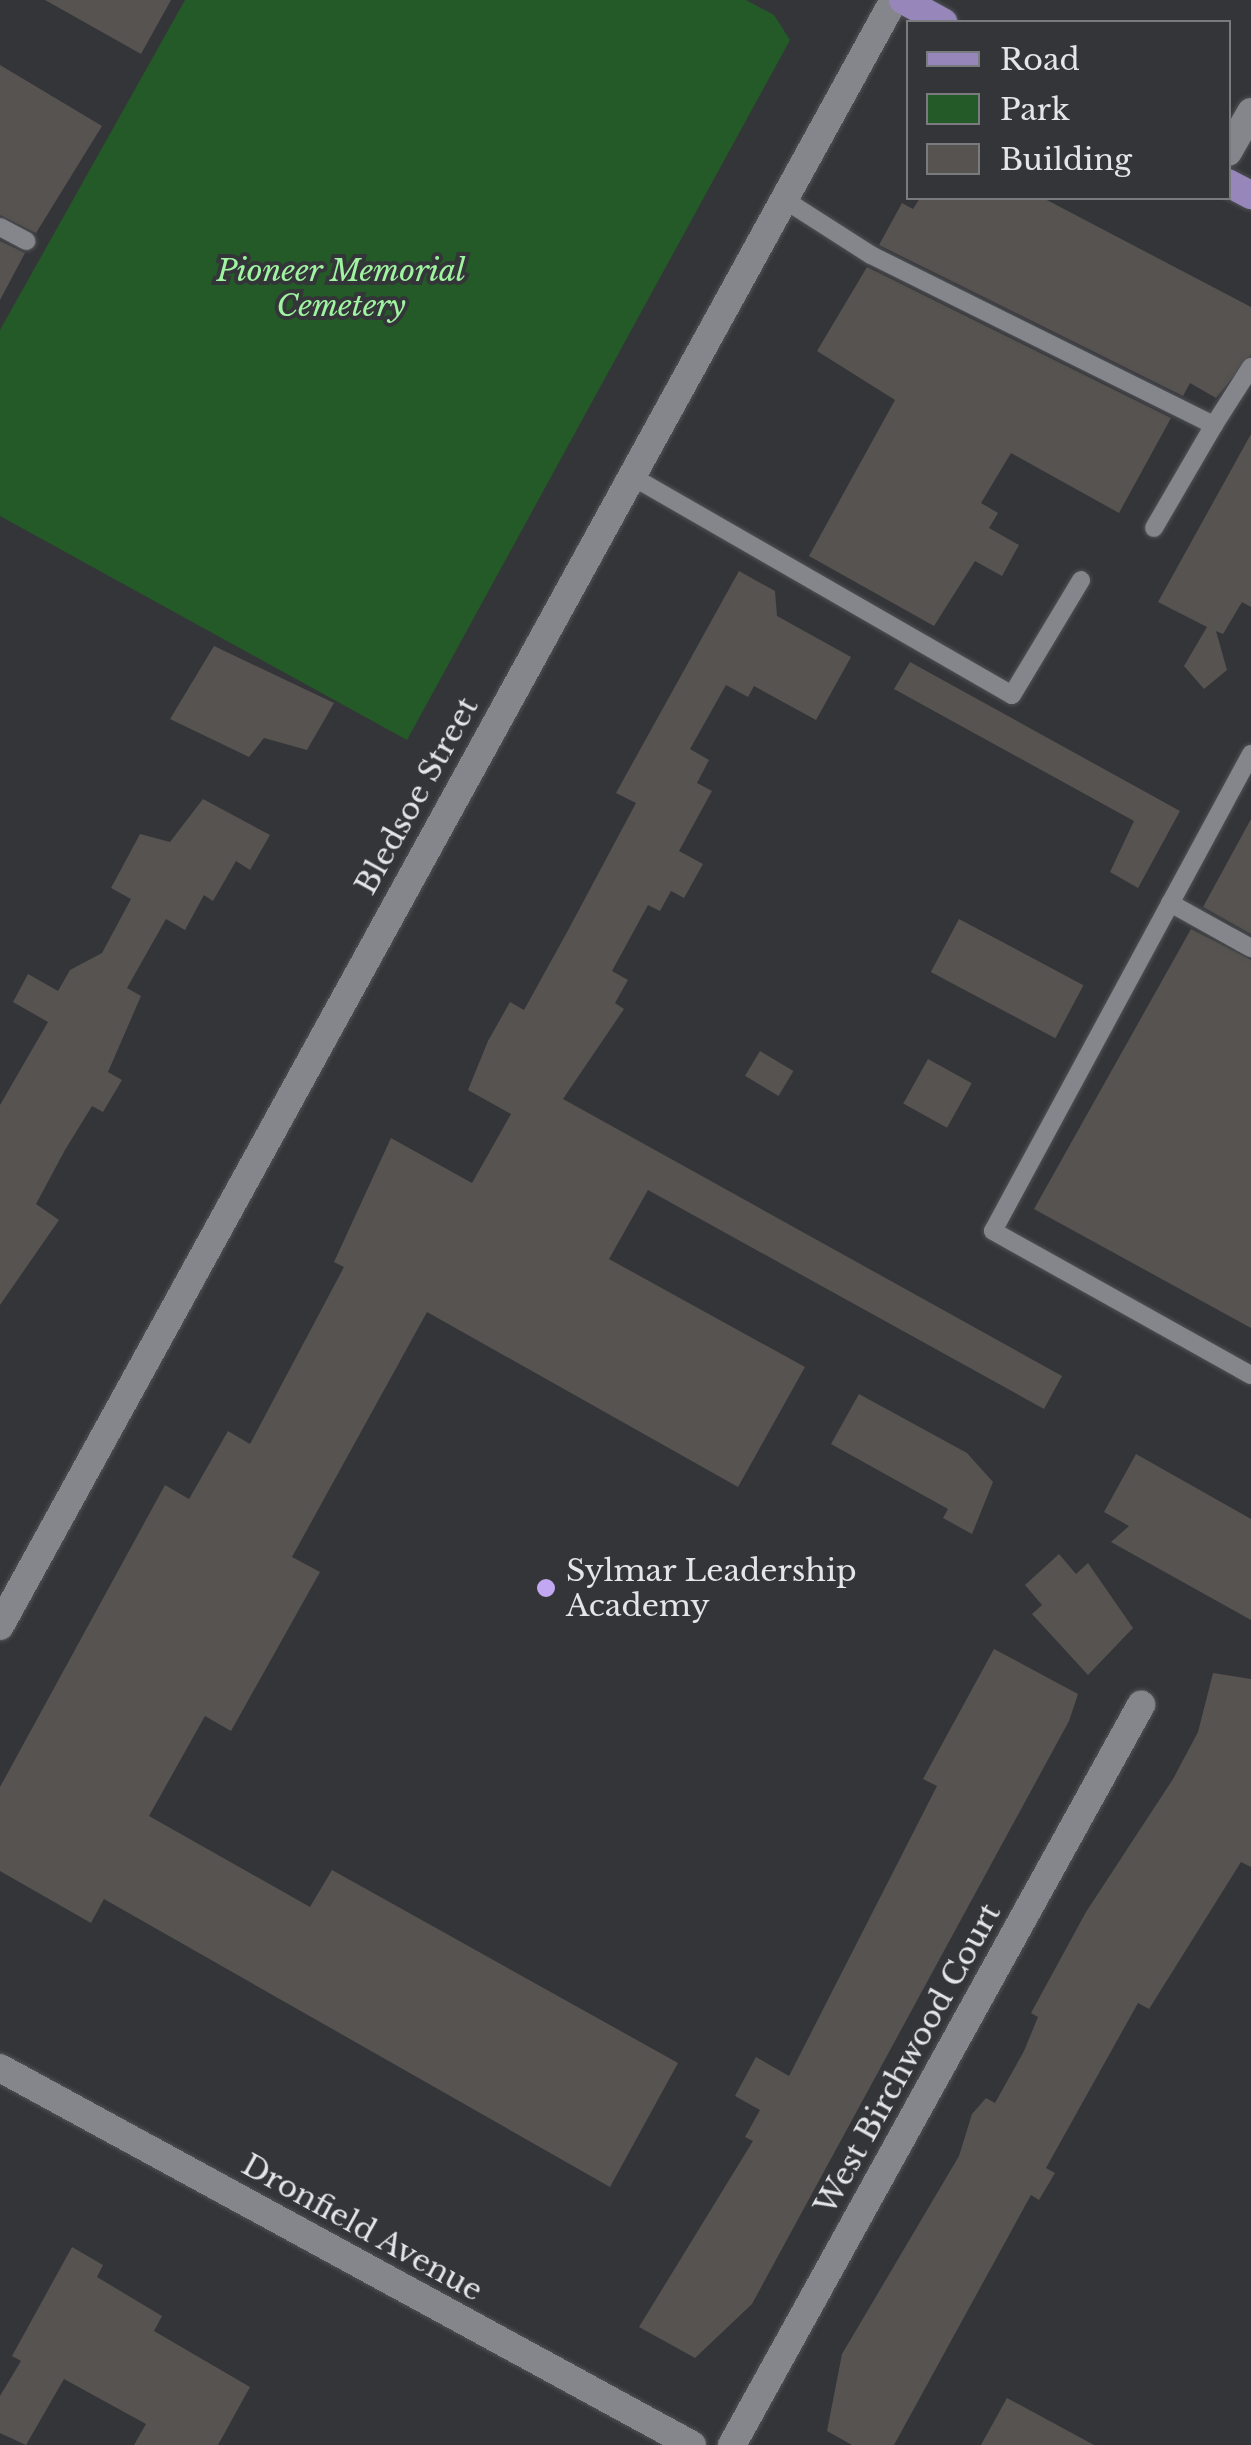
<!DOCTYPE html>
<html>
<head>
<meta charset="utf-8">
<style>
  body { margin:0 }
  #map { position:relative; width:1251px; height:2445px; overflow:hidden; background:#343539; font-family:"Libre Baskerville",serif }
  div>[style] { position:absolute }
  .green>* { inset:0; background:#245a27 }
  .building>* { inset:0; background:#575350; transform-origin:0 0 }
  .roads { filter:drop-shadow(0 0 2px #4f5154) drop-shadow(0 0 2px #4f5154) }
  .service>* { height:18px; margin:-9px; padding:0 9px; transform-origin:9px; border-radius:9px; background:#85868b }
  .minor>* { height:28px; margin:-14px; padding:0 14px; transform-origin:14px; border-radius:14px; background:#85868b }
  .tertiary>* { height:28px; margin:-14px; padding:0 14px; transform-origin:14px; border-radius:14px; background:#85868b }
  .primary>* { height:28px; margin:-14px; padding:0 14px; transform-origin:14px; border-radius:14px; background:#9686ba }
  .dots>* { width:28px; height:28px; translate:-50% -50%; box-sizing:border-box; border:5px solid #343539; border-radius:50% }
  span { translate:-50% -50%; white-space:nowrap; text-align:center; line-height:1.15; -webkit-text-stroke:8px #343539; paint-order:stroke }
  .park-label { font-size:30px; color:#a0f3a1; font-style:italic }
  .street-label { font-size:30px; color:#e4e5e8 }
  .poi-label { font-size:30px; color:#e4e5e8 }
  .left { translate:0 -50%; text-align:left }
  .legend { position:absolute; left:906px; top:20px; width:325px; height:180px; box-sizing:border-box; background:#343539; border:2px solid #7a7b7f; margin:0; padding:12px 18px; list-style:none; font-size:30px; color:#e4e5e8 }
  .legend li { display:flex; align-items:center; gap:20px; height:50px }
  .legend b { width:50px; border:2px solid #7a7b7f }
</style>
</head>
<body>
<div id="map">
  <div class="green">
    <div style="clip-path:polygon(185px 0,746px 0,774px 15px,790px 40px,407px 740px,0 516px,0 330px)"></div>
  </div>
  <div class="building">
    <div style="clip-path:polygon(45px 0,171px 0,141px 54px)"></div>
    <div style="clip-path:polygon(0 65px,102px 126px,36px 233px,0 215px)"></div>
    <div style="clip-path:polygon(920px 198px,1043px 198px,1251px 307px,1251px 355px,1216px 398px,1190px 383px,1183px 396px,879px 245px,902px 203px,913px 209px)"></div>
    <div style="clip-path:polygon(0 241px,25px 253px,0 300px)"></div>
    <div style="clip-path:polygon(867px 267px,1171px 418px,1119px 513px,1011px 453px,981px 503px,998px 513px,989px 528px,1019px 545px,1002px 576px,975px 561px,934px 626px,809px 556px,895px 400px,817px 351px)"></div>
    <div style="clip-path:polygon(1251px 434px,1251px 607px,1242px 602px,1223px 634px,1216px 631px,1227px 670px,1204px 689px,1184px 666px,1207px 627px,1158px 602px)"></div>
    <div style="clip-path:polygon(739px 571px,775px 591px,777px 616px,851px 657px,816px 720px,754px 686px,748px 697px,726px 685px,690px 749px,709px 760px,697px 783px,712px 791px,679px 851px,703px 864px,684px 898px,671px 891px,660px 911px,648px 905px,612px 971px,628px 980px,615px 1003px,624px 1009px,563px 1099px,1062px 1376px,1044px 1409px,648px 1190px,609px 1259px,805px 1367px,738px 1487px,427px 1312px,292px 1557px,320px 1572px,231px 1731px,205px 1716px,149px 1816px,310px 1907px,332px 1870px,678px 2063px,610px 2187px,104px 1899px,91px 1923px,0 1871px,0 1787px,165px 1485px,189px 1499px,228px 1431px,250px 1444px,344px 1267px,334px 1262px,391px 1138px,472px 1183px,511px 1114px,468px 1090px,488px 1041px,510px 1002px,524px 1010px,566px 934px,636px 803px,616px 793px)"></div>
    <div style="clip-path:polygon(214px 646px,334px 703px,307px 750px,264px 738px,249px 757px,170px 719px)"></div>
    <div style="clip-path:polygon(910px 662px,1180px 811px,1138px 888px,1110px 872px,1134px 821px,894px 689px)"></div>
    <div style="clip-path:polygon(203px 799px,270px 835px,250px 870px,236px 861px,213px 901px,204px 895px,185px 930px,166px 919px,127px 988px,141px 996px,108px 1072px,122px 1080px,103px 1112px,92px 1106px,65px 1150px,36px 1204px,59px 1220px,0 1305px,0 1105px,48px 1022px,13px 1002px,28px 974px,58px 991px,70px 970px,102px 953px,131px 899px,111px 888px,140px 834px,170px 842px)"></div>
    <div style="clip-path:polygon(1251px 819px,1251px 934px,1203px 907px)"></div>
    <div style="left:959px;top:919px;width:141px;height:60px;rotate:28deg"></div>
    <div style="clip-path:polygon(1191px 929px,1251px 960px,1251px 1328px,1034px 1209px)"></div>
    <div style="left:760px;top:1051px;width:39px;height:29px;rotate:31deg"></div>
    <div style="left:928px;top:1059px;width:50px;height:51px;rotate:29deg"></div>
    <div style="clip-path:polygon(859px 1394px,967px 1453px,993px 1482px,972px 1534px,943px 1518px,948px 1509px,831px 1444px)"></div>
    <div style="clip-path:polygon(1136px 1454px,1251px 1519px,1251px 1620px,1111px 1542px,1129px 1526px,1104px 1512px)"></div>
    <div style="clip-path:polygon(1059px 1554px,1076px 1574px,1088px 1563px,1133px 1628px,1088px 1675px,1032px 1614px,1042px 1605px,1025px 1585px)"></div>
    <div style="clip-path:polygon(994px 1649px,1078px 1694px,1069px 1721px,752px 2304px,695px 2358px,639px 2327px,753px 2141px,745px 2137px,760px 2110px,735px 2096px,756px 2057px,789px 2076px,937px 1786px,923px 1779px)"></div>
    <div style="clip-path:polygon(1213px 1673px,1251px 1679px,1251px 1867px,1241px 1862px,1149px 2009px,1138px 2003px,1046px 2168px,1055px 2173px,1039px 2200px,1031px 2195px,894px 2445px,852px 2445px,827px 2431px,842px 2354px,959px 2156px,972px 2114px,986px 2098px,995px 2103px,1024px 2051px,1038px 2017px,1031px 2013px,1086px 1912px,1173px 1779px,1198px 1732px)"></div>
    <div style="clip-path:polygon(72px 2247px,103px 2265px,97px 2277px,162px 2316px,154px 2331px,250px 2387px,218px 2445px,134px 2445px,146px 2424px,64px 2379px,26px 2445px,0 2433px,0 2396px,21px 2361px,12px 2356px)"></div>
    <div style="clip-path:polygon(1007px 2398px,1094px 2445px,981px 2445px)"></div>
  </div>
  <div class="roads">
    <div class="service">
      <div style="left:785px;top:200px;width:102px;rotate:32.6deg"></div>
      <div style="left:871px;top:255px;width:383px;rotate:26.4deg"></div>
      <div style="left:1214px;top:425px;width:69px;rotate:-57.5deg"></div>
      <div style="left:0;top:227px;width:30px;rotate:28deg"></div>
      <div style="left:633px;top:477px;width:437px;rotate:29.9deg"></div>
      <div style="left:1012px;top:695px;width:134px;rotate:-59deg"></div>
      <div style="left:1154px;top:528px;width:119px;rotate:-59.8deg"></div>
      <div style="left:1251px;top:754px;width:542px;rotate:118.41deg"></div>
      <div style="left:993px;top:1231px;width:295px;rotate:29.2deg"></div>
      <div style="left:1170px;top:903px;width:93px;rotate:29.1deg"></div>
    </div>
    <div class="minor">
      <div style="left:1228px;top:152px;width:46px;rotate:-60.1deg"></div>
      <div style="left:0;top:2068px;width:788px;rotate:28.58deg"></div>
      <div style="left:732px;top:2445px;width:846px;rotate:-61.07deg"></div>
    </div>
    <div class="tertiary">
      <div style="left:0;top:1626px;width:1856px;rotate:-61.2deg"></div>
    </div>
    <div class="primary">
      <div style="left:903px;top:0;width:46px;rotate:28.8deg"></div>
      <div style="left:1228px;top:183px;width:26px;rotate:28deg"></div>
    </div>
  </div>
  <div class="dots">
    <div style="left:546px;top:1588px;background:#c2a8f3"></div>
  </div>
  <div class="park-label">
    <span style="left:341px;top:288px">Pioneer Memorial<br>Cemetery</span>
  </div>
  <div class="street-label">
    <span style="left:417px;top:796px;rotate:-61deg">Bledsoe Street</span>
    <span style="left:908px;top:2059px;rotate:-61deg">West Birchwood Court</span>
    <span style="left:362px;top:2228px;rotate:29deg">Dronfield Avenue</span>
  </div>
  <div class="poi-label">
    <span class="left" style="left:566px;top:1588px">Sylmar Leadership<br>Academy</span>
  </div>
  <ul class="legend">
  <li><b style="height:12px;background:#9686ba"></b>Road</li>
  <li><b style="height:28px;background:#245a27"></b>Park</li>
  <li><b style="height:28px;background:#575350"></b>Building</li>
  </ul>
</div>
</body>
</html>
